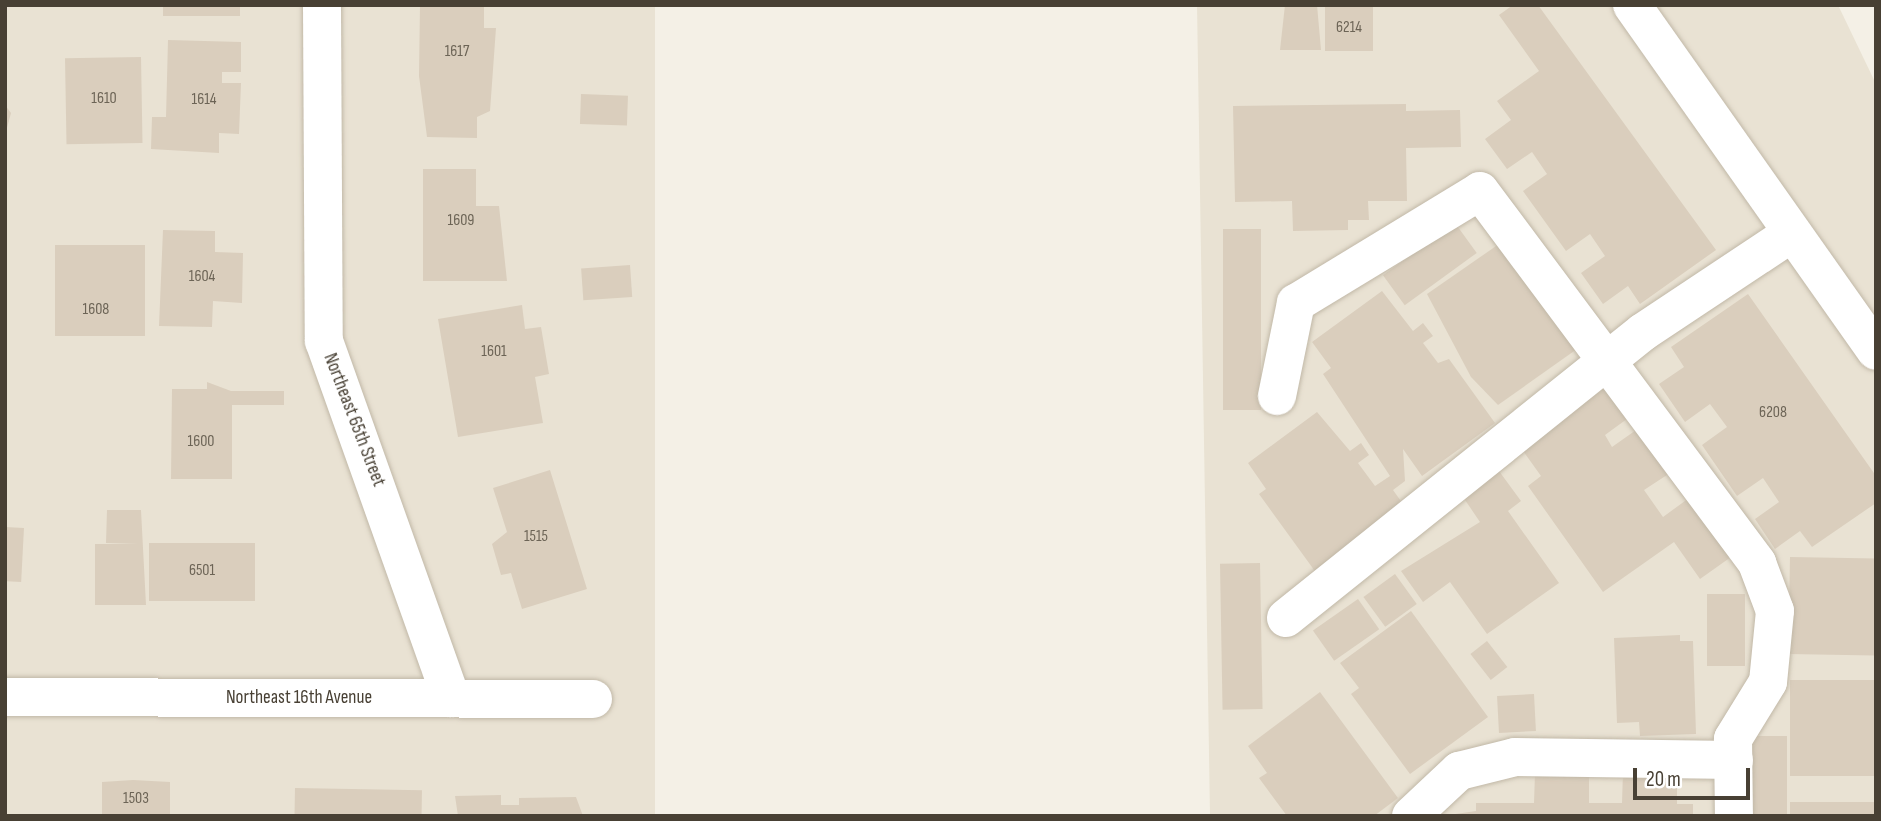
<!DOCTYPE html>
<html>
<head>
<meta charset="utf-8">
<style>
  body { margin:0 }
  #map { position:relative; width:1881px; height:821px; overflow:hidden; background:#f4f0e6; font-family:"Sofia Sans Condensed",sans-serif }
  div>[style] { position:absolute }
  .residential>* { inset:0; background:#e9e2d3; transform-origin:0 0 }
  .building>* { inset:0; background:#dacebd; transform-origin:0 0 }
  .roads { filter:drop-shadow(0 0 2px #c1b8a7) drop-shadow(0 0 2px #c1b8a7) }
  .minor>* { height:38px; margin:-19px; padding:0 19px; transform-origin:19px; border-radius:19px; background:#fff }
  span { translate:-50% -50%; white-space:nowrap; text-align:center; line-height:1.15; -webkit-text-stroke:6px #fff; paint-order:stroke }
  .number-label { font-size:16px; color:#6c6456 }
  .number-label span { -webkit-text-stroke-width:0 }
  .street-label { font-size:19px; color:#484034 }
  .frame { position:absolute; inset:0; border:7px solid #484034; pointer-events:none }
  .scale { position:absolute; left:1633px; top:768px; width:117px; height:32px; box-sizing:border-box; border:4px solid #484034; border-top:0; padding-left:9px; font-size:21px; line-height:24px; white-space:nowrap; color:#484034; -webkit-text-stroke:5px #fff; paint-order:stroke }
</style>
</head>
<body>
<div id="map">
  <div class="residential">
    <div style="left:5px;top:5px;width:650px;height:811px"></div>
    <div style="clip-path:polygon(1197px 5px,1838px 5px,1876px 84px,1876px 816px,1210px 816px)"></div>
  </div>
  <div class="building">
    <div style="left:163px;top:5px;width:77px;height:11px"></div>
    <div style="clip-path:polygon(420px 5px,484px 5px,484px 28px,496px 28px,490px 111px,477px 117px,477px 138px,427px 137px,419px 76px)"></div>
    <div style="clip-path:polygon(1285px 5px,1317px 5px,1321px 50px,1280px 50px)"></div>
    <div style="left:1325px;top:5px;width:48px;height:46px"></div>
    <div style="clip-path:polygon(1513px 5px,1538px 5px,1716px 250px,1640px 304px,1628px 286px,1603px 304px,1581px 273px,1605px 256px,1590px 234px,1566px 251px,1523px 191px,1547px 174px,1532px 152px,1507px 169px,1485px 139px,1511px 120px,1497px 101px,1539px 71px,1499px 15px)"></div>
    <div style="clip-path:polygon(168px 40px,241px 42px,241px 72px,222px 72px,222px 83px,241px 83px,239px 134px,219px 133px,219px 153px,151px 149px,152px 117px,166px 117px)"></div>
    <div style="left:141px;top:57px;width:86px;height:76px;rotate:89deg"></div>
    <div style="left:581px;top:94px;width:47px;height:30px;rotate:2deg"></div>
    <div style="clip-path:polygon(1406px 104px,1406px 111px,1460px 110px,1461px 147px,1406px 148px,1407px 201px,1368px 201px,1369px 220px,1348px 220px,1348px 230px,1293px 231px,1292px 201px,1235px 202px,1233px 106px)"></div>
    <div style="clip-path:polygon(5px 105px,11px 113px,5px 135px)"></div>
    <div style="clip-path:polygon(423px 169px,476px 169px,476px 206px,499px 206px,507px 281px,423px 281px)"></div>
    <div style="left:1455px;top:223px;width:37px;height:89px;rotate:54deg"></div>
    <div style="left:1223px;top:229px;width:38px;height:181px"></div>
    <div style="clip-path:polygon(163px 230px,215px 231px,215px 252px,243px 253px,242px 303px,213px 301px,212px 327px,159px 326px)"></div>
    <div style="clip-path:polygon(1499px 244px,1577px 349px,1498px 405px,1471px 377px,1427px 294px)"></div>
    <div style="left:55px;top:245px;width:90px;height:91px"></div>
    <div style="left:630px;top:265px;width:32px;height:49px;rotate:86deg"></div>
    <div style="clip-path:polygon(1382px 291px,1413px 331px,1423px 323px,1433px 336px,1423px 343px,1438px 363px,1449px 359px,1495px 423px,1422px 476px,1403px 449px,1405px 481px,1393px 490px,1403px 504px,1317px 574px,1259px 494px,1266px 489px,1248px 463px,1317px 412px,1350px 451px,1361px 443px,1369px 455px,1358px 463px,1375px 486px,1390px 476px,1323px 374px,1331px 368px,1312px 342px)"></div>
    <div style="clip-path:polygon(1748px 294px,1876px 476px,1876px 503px,1812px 547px,1800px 531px,1775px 549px,1755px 519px,1779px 502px,1763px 478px,1737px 496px,1702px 445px,1727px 427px,1710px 404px,1685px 422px,1659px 384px,1684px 367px,1671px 347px)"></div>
    <div style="clip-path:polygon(522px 305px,525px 329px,541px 327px,549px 374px,535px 377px,543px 423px,458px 437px,438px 319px)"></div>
    <div style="clip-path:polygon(207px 382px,231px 391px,284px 391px,284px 405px,232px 405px,232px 479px,171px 479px,172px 389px,207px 389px)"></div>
    <div style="clip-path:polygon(1609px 385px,1631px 416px,1605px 435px,1612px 447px,1639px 428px,1670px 473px,1644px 490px,1663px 517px,1689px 498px,1731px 557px,1700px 579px,1674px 542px,1603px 592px,1528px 486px,1541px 476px,1521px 448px)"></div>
    <div style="clip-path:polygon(550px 470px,587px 589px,522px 609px,511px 573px,501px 575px,492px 544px,507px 532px,493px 488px)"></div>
    <div style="clip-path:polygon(1499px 471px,1521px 501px,1508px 511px,1559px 583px,1487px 634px,1450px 582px,1423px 602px,1401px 571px,1480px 522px,1463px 497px)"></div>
    <div style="clip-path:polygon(107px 510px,141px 510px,146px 605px,95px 605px,95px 544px,138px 544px,106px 543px)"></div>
    <div style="left:5px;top:527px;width:19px;height:54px;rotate:3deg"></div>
    <div style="left:149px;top:543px;width:106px;height:58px"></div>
    <div style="left:1790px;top:557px;width:86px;height:97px;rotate:1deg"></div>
    <div style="left:1260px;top:563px;width:146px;height:40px;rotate:89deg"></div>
    <div style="left:1395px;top:574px;width:37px;height:39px;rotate:54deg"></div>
    <div style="left:1707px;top:594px;width:38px;height:72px"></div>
    <div style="left:1358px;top:599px;width:37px;height:55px;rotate:55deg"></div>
    <div style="clip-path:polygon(1411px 611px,1488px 717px,1410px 774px,1351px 694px,1359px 688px,1340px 663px)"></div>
    <div style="clip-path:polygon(1680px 635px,1680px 641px,1693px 641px,1696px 734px,1640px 736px,1639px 722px,1617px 723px,1614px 638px)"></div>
    <div style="left:1487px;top:641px;width:33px;height:21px;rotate:52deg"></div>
    <div style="left:1790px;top:680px;width:86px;height:96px"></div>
    <div style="clip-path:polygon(1320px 692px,1398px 798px,1374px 816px,1287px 816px,1259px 778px,1267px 773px,1248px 746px)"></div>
    <div style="left:1534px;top:694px;width:37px;height:37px;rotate:87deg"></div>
    <div style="left:1752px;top:736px;width:35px;height:80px"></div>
    <div style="clip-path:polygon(1623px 772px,1677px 772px,1677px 804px,1693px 804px,1693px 816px,1442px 816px,1476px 811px,1476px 803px,1534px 803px,1535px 773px,1589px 774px,1589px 803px,1622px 803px)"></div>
    <div style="clip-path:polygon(133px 780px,170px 782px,170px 816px,102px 816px,102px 782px)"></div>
    <div style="left:295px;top:788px;width:127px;height:28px;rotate:1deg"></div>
    <div style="clip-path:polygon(501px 795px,501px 805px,519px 805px,519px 798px,576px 797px,583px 816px,458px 816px,455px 796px)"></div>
    <div style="left:1790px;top:802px;width:86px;height:14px"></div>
  </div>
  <div class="roads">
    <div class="minor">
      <div style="left:322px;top:5px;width:336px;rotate:89.7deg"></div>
      <div style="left:324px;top:341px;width:379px;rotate:70.4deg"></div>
      <div style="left:1632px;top:5px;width:423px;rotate:54.8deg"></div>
      <div style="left:1277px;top:396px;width:95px;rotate:-78.5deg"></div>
      <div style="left:1296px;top:303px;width:215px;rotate:-31.3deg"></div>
      <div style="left:1480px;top:191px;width:464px;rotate:53.3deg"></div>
      <div style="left:1757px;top:563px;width:51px;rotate:69.4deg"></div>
      <div style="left:1775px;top:611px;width:71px;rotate:95.6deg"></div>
      <div style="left:1768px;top:682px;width:67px;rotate:121.6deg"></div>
      <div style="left:1733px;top:739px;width:77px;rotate:89.3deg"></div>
      <div style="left:1286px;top:618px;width:457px;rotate:-38.7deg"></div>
      <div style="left:1643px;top:332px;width:179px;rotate:-33.6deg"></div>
      <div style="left:5px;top:697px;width:588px;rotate:0.19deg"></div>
      <div style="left:1411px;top:816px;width:66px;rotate:-43.2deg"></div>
      <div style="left:1459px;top:771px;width:58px;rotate:-14deg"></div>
      <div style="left:1515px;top:757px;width:219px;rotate:0.8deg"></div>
    </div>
  </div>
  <div class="number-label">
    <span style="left:1349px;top:28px">6214</span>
    <span style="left:457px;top:52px">1617</span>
    <span style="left:104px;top:99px">1610</span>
    <span style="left:204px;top:100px">1614</span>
    <span style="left:461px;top:221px">1609</span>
    <span style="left:202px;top:277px">1604</span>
    <span style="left:96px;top:310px">1608</span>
    <span style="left:494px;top:352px">1601</span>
    <span style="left:1773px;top:413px">6208</span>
    <span style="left:201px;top:442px">1600</span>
    <span style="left:536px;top:537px">1515</span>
    <span style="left:202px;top:571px">6501</span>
    <span style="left:136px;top:799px">1503</span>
  </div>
  <div class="street-label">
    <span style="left:354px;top:420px;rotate:69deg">Northeast 65th Street</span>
    <span style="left:299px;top:698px">Northeast 16th Avenue</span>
  </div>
  <div class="frame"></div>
  <div class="scale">20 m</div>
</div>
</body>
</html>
